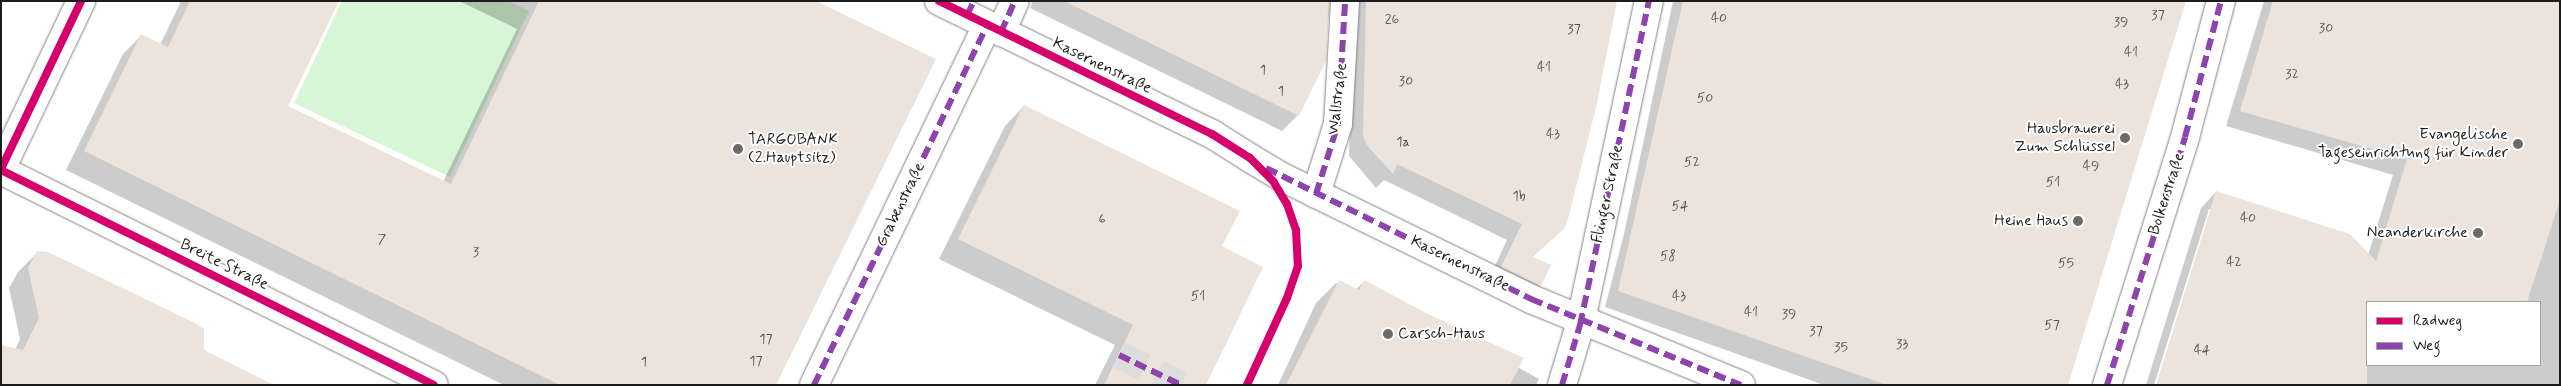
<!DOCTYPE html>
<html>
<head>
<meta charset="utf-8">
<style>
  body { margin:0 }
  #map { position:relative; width:2561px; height:386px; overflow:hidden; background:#fff; font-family:Mynerve,sans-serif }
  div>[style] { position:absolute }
  .green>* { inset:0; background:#d7f6d5 }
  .shadow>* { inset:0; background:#0003 }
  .building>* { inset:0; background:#ece4dc }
  .pedestrian-tunnel>* { height:28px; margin-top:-14px; transform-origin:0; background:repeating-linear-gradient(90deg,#ddd 0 28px,transparent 0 42px) }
  .roads { filter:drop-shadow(0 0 1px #828282) drop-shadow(0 0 1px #828282) }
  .pedestrian>* { height:28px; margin:-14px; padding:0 14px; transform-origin:14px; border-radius:14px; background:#fff }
  .tertiary>* { height:28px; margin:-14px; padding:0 14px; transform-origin:14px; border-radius:14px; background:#fff }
  .secondary>* { height:28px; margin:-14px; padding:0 14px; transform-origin:14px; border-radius:14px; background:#fff }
  .quiet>* { height:6px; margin-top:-3px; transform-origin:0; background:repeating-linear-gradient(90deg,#8e44ad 0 12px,transparent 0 18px) }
  .cycleway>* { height:8px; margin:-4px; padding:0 4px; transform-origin:4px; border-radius:4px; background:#d6006c }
  .dots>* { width:14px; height:14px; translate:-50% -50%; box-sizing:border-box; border:2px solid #fff; border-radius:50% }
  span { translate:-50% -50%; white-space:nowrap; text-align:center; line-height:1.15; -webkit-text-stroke:4px #fff; paint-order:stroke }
  .number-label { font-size:14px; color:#504e4c }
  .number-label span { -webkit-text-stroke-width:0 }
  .street-label { font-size:16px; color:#1c1c1c }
  .poi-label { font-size:16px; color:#1c1c1c }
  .right { translate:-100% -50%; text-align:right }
  .left { translate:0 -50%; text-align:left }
  .frame { position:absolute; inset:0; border:2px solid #1c1c1c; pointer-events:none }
  .legend { position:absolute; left:2366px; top:301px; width:175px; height:65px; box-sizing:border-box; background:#fff; border:1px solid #a4a4a4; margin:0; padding:6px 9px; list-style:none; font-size:15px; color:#1c1c1c }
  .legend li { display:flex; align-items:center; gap:10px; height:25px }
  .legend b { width:25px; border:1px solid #a4a4a4 }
</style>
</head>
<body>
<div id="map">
  <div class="green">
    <div style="clip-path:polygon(342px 1px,508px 1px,529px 11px,450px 177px,294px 103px)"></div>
  </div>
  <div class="shadow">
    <div style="clip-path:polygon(181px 1px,338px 1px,287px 106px,443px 182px,517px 29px,459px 1px,814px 1px,774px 385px,504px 385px,66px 170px,123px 54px,141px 36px,160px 45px)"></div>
    <div style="clip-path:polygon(1033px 1px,1330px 1px,1325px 60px,1298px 115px,1282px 131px,1030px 8px)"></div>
    <div style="clip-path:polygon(1351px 1px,1616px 1px,1563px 229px,1532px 257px,1540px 285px,1524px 301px,1487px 283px,1507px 240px,1384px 180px,1376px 188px,1349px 156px)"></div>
    <div style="clip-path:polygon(1673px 1px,2184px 1px,2066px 385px,1824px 385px,1605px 307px,1624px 234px)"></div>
    <div style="clip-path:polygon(evenodd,2264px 1px,2560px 1px,2560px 385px,2157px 385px,2212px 209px,2209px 209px,2154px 385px,2146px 385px,2201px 208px,2216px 192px,2368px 255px,2393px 175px,2226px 126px,2264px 1px,2367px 302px,2540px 302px,2540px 365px,2367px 365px,2367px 302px)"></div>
    <div style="clip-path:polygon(1024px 106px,1221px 247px,1204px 385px,1095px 385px,1115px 345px,939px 259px,1005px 126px)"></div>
    <div style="clip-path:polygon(38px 252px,202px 351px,271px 385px,15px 350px,20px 339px,9px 288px,18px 272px)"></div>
    <div style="clip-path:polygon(1365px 281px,1539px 379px,1536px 385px,1278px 385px,1316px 303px,1336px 283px,1355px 290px)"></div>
  </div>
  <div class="building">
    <div style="clip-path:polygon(190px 1px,339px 1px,288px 106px,451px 184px,539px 1px,816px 1px,936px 59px,776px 385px,560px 385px,84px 151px,141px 34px,168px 47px)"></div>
    <div style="clip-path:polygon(1064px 1px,1329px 1px,1326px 61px,1299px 116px)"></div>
    <div style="clip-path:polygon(1366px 1px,1617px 1px,1597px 103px,1567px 223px,1564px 229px,1532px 256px,1551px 265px,1541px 286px,1501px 267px,1522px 224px,1397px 164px,1393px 174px,1366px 144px,1363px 135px)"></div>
    <div style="clip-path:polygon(1683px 1px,2186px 1px,2068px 385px,1887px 385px,1618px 291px)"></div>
    <div style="clip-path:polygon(2273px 1px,2560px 1px,2560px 200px,2527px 302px,2367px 302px,2367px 385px,2156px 385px,2216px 191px,2350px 234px,2376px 261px,2407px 159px,2240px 111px)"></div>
    <div style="clip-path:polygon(1024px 105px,1240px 211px,1222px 246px,1263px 267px,1206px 385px,1104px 385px,1133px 325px,958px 239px)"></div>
    <div style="clip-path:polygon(37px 251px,48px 252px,197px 324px,204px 329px,204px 350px,274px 385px,1px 385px,1px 345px,23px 350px,39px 318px,28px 268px)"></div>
    <div style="clip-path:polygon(1339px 280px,1359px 290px,1364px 280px,1430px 315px,1524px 358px,1510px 385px,1286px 385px)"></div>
  </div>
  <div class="pedestrian-tunnel">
    <div style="left:1119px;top:355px;width:69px;rotate:25.8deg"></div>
  </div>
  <div class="roads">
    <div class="pedestrian">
      <div style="left:1001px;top:32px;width:34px;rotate:-66deg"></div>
      <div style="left:1250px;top:158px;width:35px;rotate:31deg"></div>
      <div style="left:1280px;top:176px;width:280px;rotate:26.1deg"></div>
      <div style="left:1531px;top:299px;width:227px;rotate:22.3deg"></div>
      <div style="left:1316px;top:194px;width:73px;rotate:-72.6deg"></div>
      <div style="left:1338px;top:124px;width:123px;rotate:-86.7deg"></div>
      <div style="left:814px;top:385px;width:399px;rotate:-64.3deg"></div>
      <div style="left:1562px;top:385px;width:63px;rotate:-73.3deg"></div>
      <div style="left:1580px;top:325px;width:331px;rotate:-78deg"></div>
      <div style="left:2107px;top:385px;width:260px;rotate:-72.5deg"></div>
      <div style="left:2185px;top:137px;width:141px;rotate:-75.2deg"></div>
    </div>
    <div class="tertiary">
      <div style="left:1px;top:169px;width:186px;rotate:-64.5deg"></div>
    </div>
    <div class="secondary">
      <div style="left:939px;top:1px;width:304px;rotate:26deg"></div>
      <div style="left:1212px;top:134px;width:45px;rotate:32.3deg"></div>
      <div style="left:1px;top:170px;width:483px;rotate:26.4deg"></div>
    </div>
  </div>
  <div class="quiet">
    <div style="left:967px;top:15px;width:16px;rotate:-63deg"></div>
    <div style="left:1001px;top:32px;width:34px;rotate:-66deg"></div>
    <div style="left:1266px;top:168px;width:296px;rotate:26.3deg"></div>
    <div style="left:1531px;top:299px;width:227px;rotate:22.3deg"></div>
    <div style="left:1316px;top:194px;width:73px;rotate:-72.6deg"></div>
    <div style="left:1338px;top:124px;width:123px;rotate:-86.7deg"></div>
    <div style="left:1119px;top:355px;width:69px;rotate:25.8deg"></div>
    <div style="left:814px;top:385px;width:399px;rotate:-64.3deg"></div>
    <div style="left:1562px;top:385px;width:63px;rotate:-73.3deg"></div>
    <div style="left:1580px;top:325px;width:331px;rotate:-78deg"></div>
    <div style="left:2107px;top:385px;width:260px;rotate:-72.5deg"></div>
    <div style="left:2185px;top:137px;width:141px;rotate:-75.2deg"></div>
  </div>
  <div class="cycleway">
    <div style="left:939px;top:1px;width:304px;rotate:26deg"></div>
    <div style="left:1212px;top:134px;width:45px;rotate:32.3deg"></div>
    <div style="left:1250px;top:158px;width:33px;rotate:45deg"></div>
    <div style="left:1273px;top:181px;width:27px;rotate:59deg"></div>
    <div style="left:1287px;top:204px;width:28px;rotate:71deg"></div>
    <div style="left:1296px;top:230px;width:36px;rotate:87deg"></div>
    <div style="left:1298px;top:266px;width:34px;rotate:109deg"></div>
    <div style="left:1287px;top:298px;width:96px;rotate:114.7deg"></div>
    <div style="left:1px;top:169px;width:186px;rotate:-64.5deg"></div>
    <div style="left:1px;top:170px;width:483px;rotate:26.4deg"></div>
  </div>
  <div class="dots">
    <div style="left:2125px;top:138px;background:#6b6b6b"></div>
    <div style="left:2518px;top:144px;background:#6b6b6b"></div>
    <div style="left:738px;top:149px;background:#6b6b6b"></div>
    <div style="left:2078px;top:221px;background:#6b6b6b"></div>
    <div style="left:2478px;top:233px;background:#6b6b6b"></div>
    <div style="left:1388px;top:334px;background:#6b6b6b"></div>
  </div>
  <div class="number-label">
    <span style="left:2158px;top:15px">37</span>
    <span style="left:1719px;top:18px">40</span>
    <span style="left:1392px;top:19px">26</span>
    <span style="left:2121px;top:22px">39</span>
    <span style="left:2326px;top:28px">30</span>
    <span style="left:1574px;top:29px">37</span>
    <span style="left:2131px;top:52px">41</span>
    <span style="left:1544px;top:67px">41</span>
    <span style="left:1263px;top:70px">1</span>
    <span style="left:2292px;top:74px">32</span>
    <span style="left:1406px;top:81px">30</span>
    <span style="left:2122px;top:84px">43</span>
    <span style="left:1281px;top:91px">1</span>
    <span style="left:1705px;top:98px">50</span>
    <span style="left:1553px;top:134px">43</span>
    <span style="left:1403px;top:142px">1a</span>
    <span style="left:1692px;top:162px">52</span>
    <span style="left:2091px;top:166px">49</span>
    <span style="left:2053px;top:182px">51</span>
    <span style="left:1519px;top:196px">1b</span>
    <span style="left:1680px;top:206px">54</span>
    <span style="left:2248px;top:218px">40</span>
    <span style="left:1102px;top:219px">6</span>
    <span style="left:382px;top:239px">7</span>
    <span style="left:476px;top:252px">3</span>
    <span style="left:1668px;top:256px">58</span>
    <span style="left:2234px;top:262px">42</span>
    <span style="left:2066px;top:263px">55</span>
    <span style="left:1198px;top:296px">51</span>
    <span style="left:1679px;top:296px">43</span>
    <span style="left:1751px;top:312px">41</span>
    <span style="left:1789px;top:314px">39</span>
    <span style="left:2052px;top:325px">57</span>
    <span style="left:1816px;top:331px">37</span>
    <span style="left:766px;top:339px">17</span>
    <span style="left:1902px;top:344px">33</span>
    <span style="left:1841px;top:347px">35</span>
    <span style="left:2202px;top:350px">44</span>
    <span style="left:756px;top:361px">17</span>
    <span style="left:644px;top:362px">1</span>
  </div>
  <div class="street-label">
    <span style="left:1102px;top:66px;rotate:26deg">Kasernenstraße</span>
    <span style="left:1338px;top:99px;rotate:-83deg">Wallstraße</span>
    <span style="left:1608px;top:194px;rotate:-78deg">Flinger Straße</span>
    <span style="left:2167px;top:194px;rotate:-72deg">Bolkerstraße</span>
    <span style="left:901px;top:205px;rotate:-64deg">Grabenstraße</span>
    <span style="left:1460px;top:264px;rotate:26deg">Kasernenstraße</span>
    <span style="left:224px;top:265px;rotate:26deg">Breite Straße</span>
  </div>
  <div class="poi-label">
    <span class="right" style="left:2115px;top:138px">Hausbrauerei<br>Zum Schlüssel</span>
    <span class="right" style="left:2508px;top:144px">Evangelische<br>Tageseinrichtung für Kinder</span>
    <span class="left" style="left:748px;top:149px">TARGOBANK<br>(2.Hauptsitz)</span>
    <span class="right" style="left:2068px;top:221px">Heine Haus</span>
    <span class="right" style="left:2468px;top:233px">Neanderkirche</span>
    <span class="left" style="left:1398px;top:334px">Carsch-Haus</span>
  </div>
  <div class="frame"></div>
  <ul class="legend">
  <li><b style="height:6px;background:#d6006c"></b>Radweg</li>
  <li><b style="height:6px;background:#8e44ad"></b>Weg</li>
  </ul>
</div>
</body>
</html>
